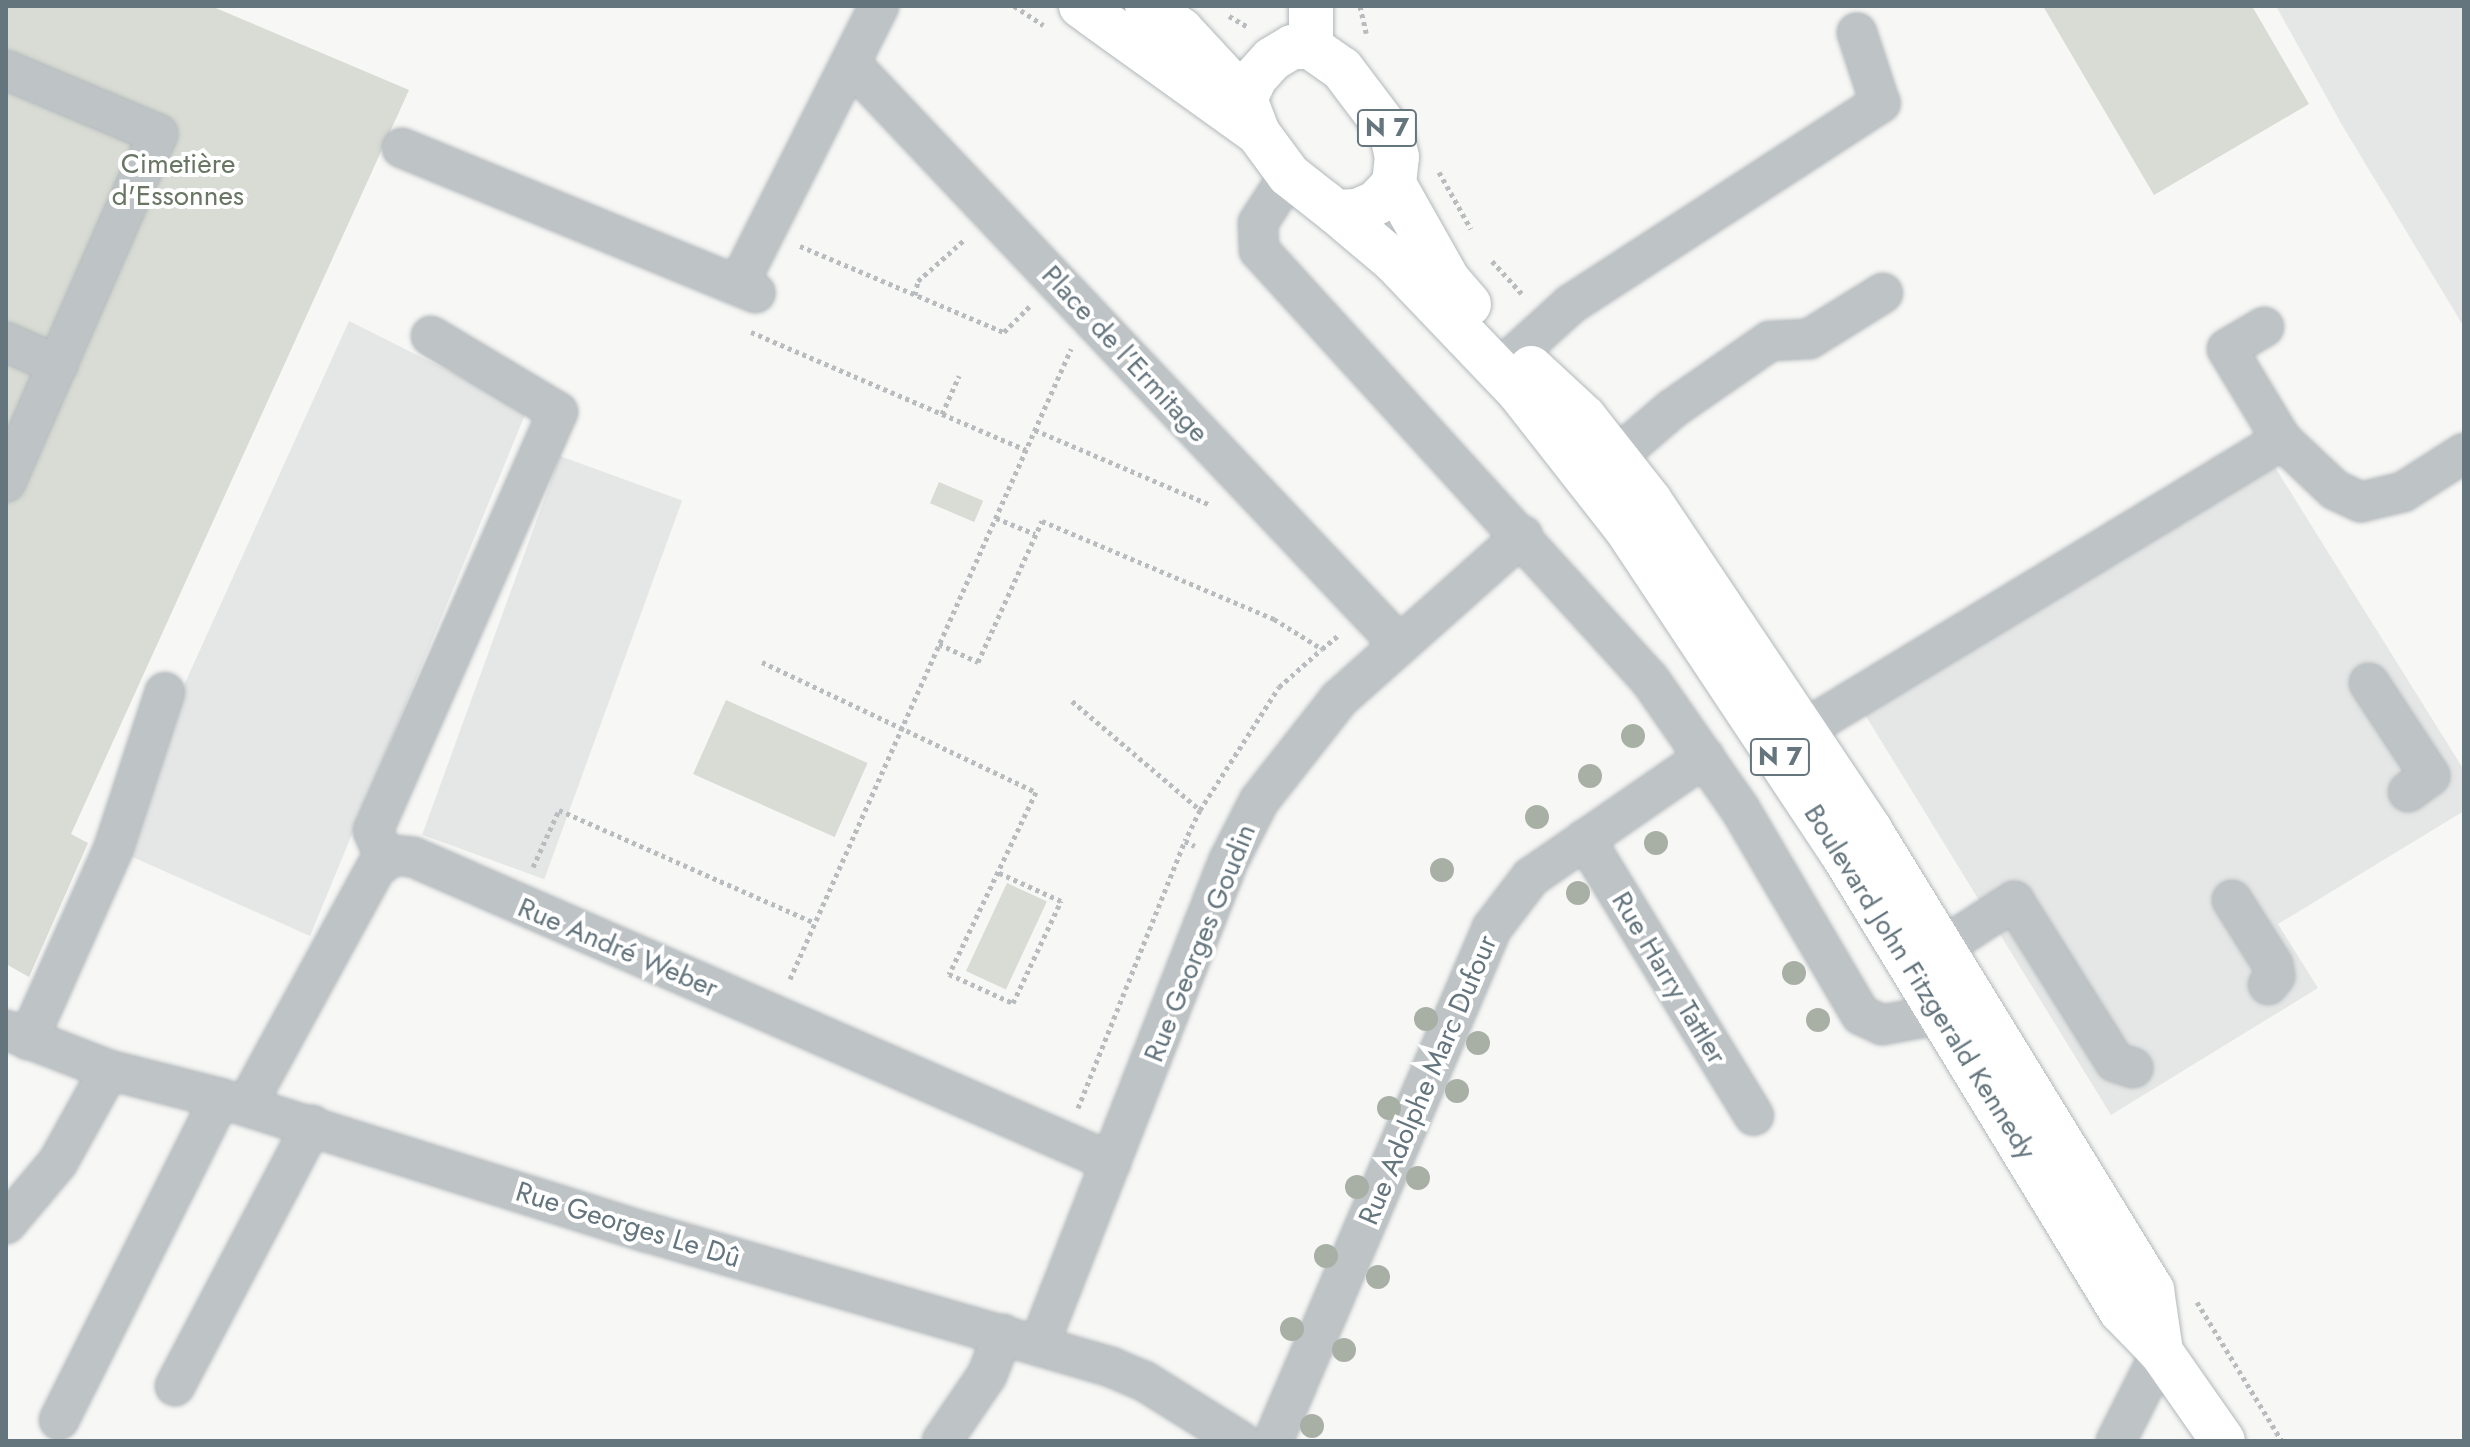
<!DOCTYPE html>
<html>
<head>
<meta charset="utf-8">
<style>
  body { margin:0 }
  #map { position:relative; width:2470px; height:1447px; overflow:hidden; background:#f7f7f5; font-family:Jost,sans-serif }
  div>[style] { position:absolute }
  .built>* { inset:0; background:#e5e7e6; transform-origin:0 0 }
  .green>* { inset:0; background:#d8dcd4; transform-origin:0 0 }
  .path>* { height:5px; margin-top:-2.5px; transform-origin:0; background:repeating-linear-gradient(90deg,#b9bcbe 0 4px,transparent 0 8px) }
  .roads { filter:drop-shadow(0 0 2px #b2b8bb) drop-shadow(0 0 2px #b2b8bb) }
  .minor>* { height:38px; margin:-19px; padding:0 19px; transform-origin:19px; border-radius:19px; background:#bec3c6 }
  .major>* { height:44px; margin:-22px; padding:0 22px; transform-origin:22px; border-radius:22px; background:#fff }
  .trees>* { width:24px; height:24px; margin:-12px; border-radius:50%; background:#a8b0a5 }
  span { translate:-50% -50%; white-space:nowrap; text-align:center; line-height:1.15; -webkit-text-stroke:8px #fff; paint-order:stroke }
  .shield-label span { padding:2px 6px; background:#fff; border:2px solid; border-radius:6px; -webkit-text-stroke-width:0 }
  .shield-label { font-size:26px; color:#64757e; font-weight:700 }
  .park-label { font-size:28px; color:#687663 }
  .street-label { font-size:28px; color:#64757e }
  .frame { position:absolute; inset:0; border:8px solid #64757e; pointer-events:none }
</style>
</head>
<body>
<div id="map">
  <div class="built">
    <div style="clip-path:polygon(2276px 6px,2464px 6px,2464px 327px,2342px 125px)"></div>
    <div style="clip-path:polygon(349px 321px,527px 410px,310px 936px,99px 842px,160px 738px)"></div>
    <div style="left:560px;top:456px;width:130px;height:403px;rotate:20deg"></div>
    <div style="clip-path:polygon(2273px 464px,2464px 770px,2464px 811px,2278px 924px,2318px 988px,2111px 1115px,1864px 713px)"></div>
  </div>
  <div class="green">
    <div style="clip-path:polygon(6px 6px,211px 6px,409px 90px,71px 834px,88px 843px,29px 977px,6px 964px)"></div>
    <div style="clip-path:polygon(2043px 6px,2252px 6px,2309px 104px,2154px 195px)"></div>
    <div style="left:939px;top:482px;width:48px;height:23px;rotate:23deg"></div>
    <div style="left:726px;top:700px;width:155px;height:81px;rotate:24deg"></div>
    <div style="left:1007px;top:883px;width:44px;height:97px;rotate:25deg"></div>
  </div>
  <div class="path">
    <div style="left:1014px;top:6px;width:35px;rotate:33deg"></div>
    <div style="left:1360px;top:6px;width:28px;rotate:77deg"></div>
    <div style="left:1229px;top:16px;width:22px;rotate:30deg"></div>
    <div style="left:1439px;top:172px;width:65px;rotate:60.7deg"></div>
    <div style="left:800px;top:246px;width:221px;rotate:22.9deg"></div>
    <div style="left:1004px;top:332px;width:37px;rotate:-45deg"></div>
    <div style="left:1492px;top:261px;width:46px;rotate:47.6deg"></div>
    <div style="left:915px;top:295px;width:14px;rotate:-78deg"></div>
    <div style="left:918px;top:281px;width:62px;rotate:-41.7deg"></div>
    <div style="left:751px;top:332px;width:299px;rotate:23.2deg"></div>
    <div style="left:942px;top:414px;width:42px;rotate:-65.9deg"></div>
    <div style="left:1035px;top:430px;width:191px;rotate:23.1deg"></div>
    <div style="left:996px;top:518px;width:42px;rotate:22.3deg"></div>
    <div style="left:939px;top:644px;width:43px;rotate:24.8deg"></div>
    <div style="left:978px;top:662px;width:155px;rotate:-65.6deg"></div>
    <div style="left:1042px;top:521px;width:252px;rotate:22.9deg"></div>
    <div style="left:1274px;top:619px;width:57px;rotate:32deg"></div>
    <div style="left:1322px;top:649px;width:23px;rotate:-40deg"></div>
    <div style="left:762px;top:662px;width:303px;rotate:25.4deg"></div>
    <div style="left:1036px;top:792px;width:202px;rotate:115.5deg"></div>
    <div style="left:949px;top:974px;width:70px;rotate:24.4deg"></div>
    <div style="left:1013px;top:1003px;width:113px;rotate:-64.8deg"></div>
    <div style="left:1061px;top:901px;width:70px;rotate:-155.6deg"></div>
    <div style="left:1072px;top:701px;width:168px;rotate:40.4deg"></div>
    <div style="left:1200px;top:810px;width:34px;rotate:116deg"></div>
    <div style="left:1185px;top:841px;width:11px;rotate:27deg"></div>
    <div style="left:1200px;top:810px;width:146px;rotate:-57.3deg"></div>
    <div style="left:1279px;top:687px;width:57px;rotate:-41.5deg"></div>
    <div style="left:533px;top:867px;width:63px;rotate:-65.5deg"></div>
    <div style="left:559px;top:810px;width:280px;rotate:23.8deg"></div>
    <div style="left:790px;top:979px;width:690px;rotate:-65.96deg"></div>
    <div style="left:1078px;top:1108px;width:288px;rotate:-68.2deg"></div>
    <div style="left:2197px;top:1302px;width:163px;rotate:58.6deg"></div>
  </div>
  <div class="roads">
    <div class="minor">
      <div style="left:851px;top:64px;width:798px;rotate:46.62deg"></div>
      <div style="left:6px;top:70px;width:165px;rotate:22.8deg"></div>
      <div style="left:158px;top:134px;width:380px;rotate:113.6deg"></div>
      <div style="left:402px;top:148px;width:382px;rotate:22.3deg"></div>
      <div style="left:1289px;top:175px;width:57px;rotate:122.9deg"></div>
      <div style="left:1258px;top:223px;width:27px;rotate:88deg"></div>
      <div style="left:1259px;top:250px;width:581px;rotate:47.72deg"></div>
      <div style="left:1650px;top:680px;width:157px;rotate:55.1deg"></div>
      <div style="left:1740px;top:809px;width:239px;rotate:59.6deg"></div>
      <div style="left:1861px;top:1015px;width:23px;rotate:25deg"></div>
      <div style="left:1882px;top:1025px;width:61px;rotate:-10.4deg"></div>
      <div style="left:738px;top:285px;width:313px;rotate:-63.2deg"></div>
      <div style="left:2264px;top:327px;width:43px;rotate:149.3deg"></div>
      <div style="left:2227px;top:349px;width:106px;rotate:58.9deg"></div>
      <div style="left:2282px;top:440px;width:73px;rotate:43.3deg"></div>
      <div style="left:2335px;top:490px;width:29px;rotate:25deg"></div>
      <div style="left:2361px;top:502px;width:43px;rotate:-13.4deg"></div>
      <div style="left:2403px;top:492px;width:72px;rotate:-32.6deg"></div>
      <div style="left:6px;top:342px;width:57px;rotate:23.9deg"></div>
      <div style="left:1516px;top:354px;width:74px;rotate:-42.3deg"></div>
      <div style="left:1571px;top:304px;width:369px;rotate:-33deg"></div>
      <div style="left:1880px;top:103px;width:74px;rotate:-108.2deg"></div>
      <div style="left:1616px;top:457px;width:74px;rotate:-40.6deg"></div>
      <div style="left:1672px;top:409px;width:119px;rotate:-34.8deg"></div>
      <div style="left:1770px;top:341px;width:39px;rotate:-3deg"></div>
      <div style="left:1809px;top:339px;width:87px;rotate:-31.9deg"></div>
      <div style="left:2369px;top:683px;width:111px;rotate:56.7deg"></div>
      <div style="left:2430px;top:776px;width:27px;rotate:144deg"></div>
      <div style="left:1805px;top:729px;width:558px;rotate:-31.21deg"></div>
      <div style="left:1585px;top:839px;width:324px;rotate:58.6deg"></div>
      <div style="left:385px;top:859px;width:30px;rotate:-113deg"></div>
      <div style="left:373px;top:831px;width:458px;rotate:-66.2deg"></div>
      <div style="left:558px;top:412px;width:148px;rotate:-149.1deg"></div>
      <div style="left:2232px;top:900px;width:77px;rotate:57.8deg"></div>
      <div style="left:2273px;top:965px;width:11px;rotate:80deg"></div>
      <div style="left:2275px;top:976px;width:11px;rotate:128deg"></div>
      <div style="left:1943px;top:947px;width:85px;rotate:-32.9deg"></div>
      <div style="left:2014px;top:901px;width:190px;rotate:57.9deg"></div>
      <div style="left:2115px;top:1062px;width:19px;rotate:18deg"></div>
      <div style="left:6px;top:1030px;width:110px;rotate:21.2deg"></div>
      <div style="left:109px;top:1070px;width:114px;rotate:14.2deg"></div>
      <div style="left:220px;top:1098px;width:447px;rotate:17.5deg"></div>
      <div style="left:646px;top:1232px;width:486px;rotate:16.2deg"></div>
      <div style="left:1113px;top:1368px;width:34px;rotate:23deg"></div>
      <div style="left:1144px;top:1381px;width:113px;rotate:32deg"></div>
      <div style="left:28px;top:1040px;width:208px;rotate:-65.9deg"></div>
      <div style="left:113px;top:850px;width:166px;rotate:-71.8deg"></div>
      <div style="left:246px;top:1106px;width:271px;rotate:-61.4deg"></div>
      <div style="left:376px;top:868px;width:22px;rotate:-36deg"></div>
      <div style="left:394px;top:855px;width:19px;rotate:6deg"></div>
      <div style="left:413px;top:857px;width:762px;rotate:23.6deg"></div>
      <div style="left:6px;top:1224px;width:81px;rotate:-50deg"></div>
      <div style="left:58px;top:1162px;width:105px;rotate:-61deg"></div>
      <div style="left:1039px;top:1345px;width:519px;rotate:-68.63deg"></div>
      <div style="left:1228px;top:862px;width:68px;rotate:-63.1deg"></div>
      <div style="left:1259px;top:801px;width:130px;rotate:-51.9deg"></div>
      <div style="left:1339px;top:699px;width:246px;rotate:-41.7deg"></div>
      <div style="left:175px;top:1386px;width:295px;rotate:-62.3deg"></div>
      <div style="left:59px;top:1420px;width:360px;rotate:-63.4deg"></div>
      <div style="left:942px;top:1441px;width:80px;rotate:-55.7deg"></div>
      <div style="left:987px;top:1375px;width:44px;rotate:-68.7deg"></div>
      <div style="left:1273px;top:1441px;width:558px;rotate:-66.88deg"></div>
      <div style="left:1492px;top:928px;width:64px;rotate:-52.6deg"></div>
      <div style="left:1531px;top:877px;width:211px;rotate:-34.6deg"></div>
      <div style="left:2116px;top:1441px;width:100px;rotate:-63.2deg"></div>
    </div>
    <div class="major">
      <div style="left:1081px;top:6px;width:218px;rotate:35.7deg"></div>
      <div style="left:1258px;top:133px;width:52px;rotate:53.6deg"></div>
      <div style="left:1289px;top:175px;width:60px;rotate:38.2deg"></div>
      <div style="left:1336px;top:212px;width:21px;rotate:-3deg"></div>
      <div style="left:1357px;top:211px;width:21px;rotate:-23deg"></div>
      <div style="left:1376px;top:203px;width:26px;rotate:-47deg"></div>
      <div style="left:1394px;top:184px;width:27px;rotate:-84deg"></div>
      <div style="left:1397px;top:157px;width:23px;rotate:-103deg"></div>
      <div style="left:1392px;top:135px;width:83px;rotate:-127.1deg"></div>
      <div style="left:1342px;top:69px;width:38px;rotate:-145deg"></div>
      <div style="left:1311px;top:47px;width:19px;rotate:180deg"></div>
      <div style="left:1292px;top:47px;width:23px;rotate:149deg"></div>
      <div style="left:1272px;top:59px;width:25px;rotate:132deg"></div>
      <div style="left:1255px;top:78px;width:23px;rotate:115deg"></div>
      <div style="left:1245px;top:99px;width:36px;rotate:69deg"></div>
      <div style="left:1147px;top:6px;width:42px;rotate:35.2deg"></div>
      <div style="left:1181px;top:30px;width:94px;rotate:47.2deg"></div>
      <div style="left:1311px;top:6px;width:41px;rotate:90deg"></div>
      <div style="left:1394px;top:184px;width:110px;rotate:60.6deg"></div>
      <div style="left:1448px;top:280px;width:32px;rotate:49deg"></div>
      <div style="left:1336px;top:212px;width:76px;rotate:40.2deg"></div>
      <div style="left:1394px;top:261px;width:181px;rotate:46.3deg"></div>
      <div style="left:1519px;top:392px;width:172px;rotate:51.9deg"></div>
      <div style="left:1625px;top:527px;width:388px;rotate:56.4deg"></div>
      <div style="left:1840px;top:850px;width:540px;rotate:58.64deg"></div>
      <div style="left:2121px;top:1311px;width:57px;rotate:45.7deg"></div>
      <div style="left:2161px;top:1352px;width:108px;rotate:55.1deg"></div>
      <div style="left:1531px;top:368px;width:72px;rotate:42.8deg"></div>
      <div style="left:1584px;top:417px;width:107px;rotate:51.8deg"></div>
      <div style="left:1650px;top:501px;width:396px;rotate:56.2deg"></div>
      <div style="left:1870px;top:830px;width:540px;rotate:58.49deg"></div>
      <div style="left:2152px;top:1290px;width:63px;rotate:81.7deg"></div>
    </div>
  </div>
  <div class="trees">
    <div style="left:1633px;top:736px"></div>
    <div style="left:1590px;top:776px"></div>
    <div style="left:1537px;top:817px"></div>
    <div style="left:1656px;top:843px"></div>
    <div style="left:1442px;top:870px"></div>
    <div style="left:1578px;top:893px"></div>
    <div style="left:1794px;top:973px"></div>
    <div style="left:1426px;top:1019px"></div>
    <div style="left:1818px;top:1020px"></div>
    <div style="left:1478px;top:1043px"></div>
    <div style="left:1457px;top:1091px"></div>
    <div style="left:1389px;top:1108px"></div>
    <div style="left:1418px;top:1178px"></div>
    <div style="left:1357px;top:1187px"></div>
    <div style="left:1326px;top:1256px"></div>
    <div style="left:1378px;top:1277px"></div>
    <div style="left:1292px;top:1329px"></div>
    <div style="left:1344px;top:1350px"></div>
    <div style="left:1312px;top:1426px"></div>
  </div>
  <div class="shield-label">
    <span style="left:1387px;top:128px">N 7</span>
    <span style="left:1780px;top:757px">N 7</span>
  </div>
  <div class="park-label">
    <span style="left:178px;top:180px">Cimetière<br>d'Essonnes</span>
  </div>
  <div class="street-label">
    <span style="left:1125px;top:354px;rotate:47deg">Place de l'Ermitage</span>
    <span style="left:1200px;top:943px;rotate:-68deg">Rue Georges Goudin</span>
    <span style="left:618px;top:948px;rotate:23deg">Rue André Weber</span>
    <span style="left:1669px;top:978px;rotate:59deg">Rue Harry Tattler</span>
    <span style="left:1920px;top:982px;rotate:58deg">Boulevard John Fitzgerald Kennedy</span>
    <span style="left:1428px;top:1080px;rotate:-67deg">Rue Adolphe Marc Dufour</span>
    <span style="left:628px;top:1225px;rotate:17deg">Rue Georges Le Dû</span>
  </div>
  <div class="frame"></div>
</div>
</body>
</html>
